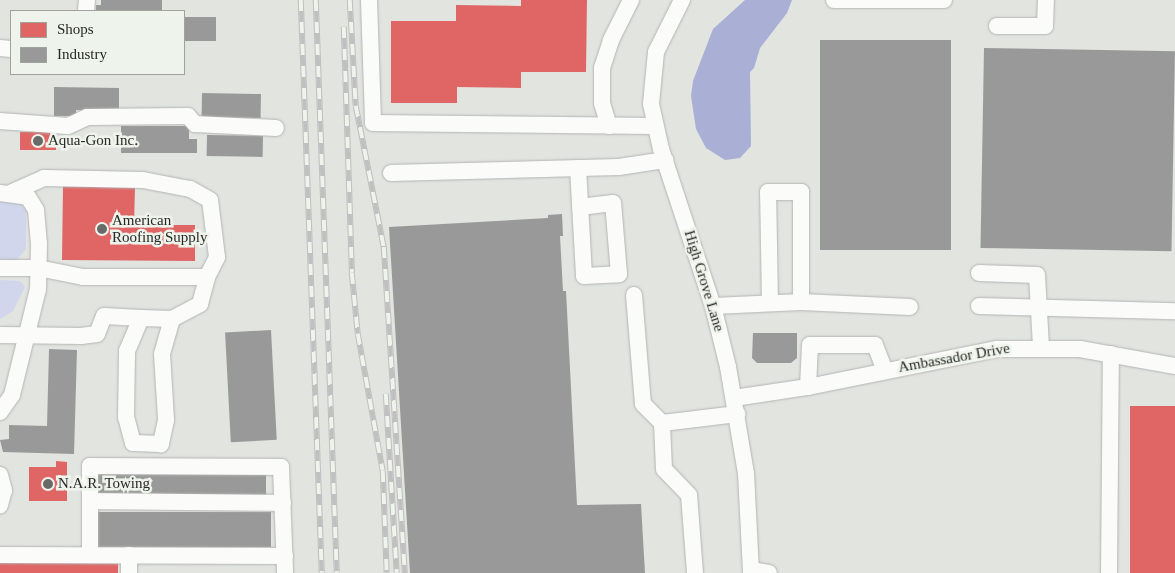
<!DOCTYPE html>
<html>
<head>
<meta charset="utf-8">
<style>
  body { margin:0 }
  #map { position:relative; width:1175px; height:573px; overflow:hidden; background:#e2e4e0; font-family:"Times New Roman",serif }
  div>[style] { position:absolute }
  .green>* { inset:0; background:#d1d6ec }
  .water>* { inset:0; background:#a9afd5 }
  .shops>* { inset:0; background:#e06666; transform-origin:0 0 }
  .industry>* { inset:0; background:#999; transform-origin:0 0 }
  .roads { filter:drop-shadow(0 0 1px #b3b5b2) drop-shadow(0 0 1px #b3b5b2) }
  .minor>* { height:16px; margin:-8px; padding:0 8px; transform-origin:8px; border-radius:8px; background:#fbfbfa }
  .rail>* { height:5.5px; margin-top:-2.75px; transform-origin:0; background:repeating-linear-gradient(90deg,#eef4eb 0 11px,#bfc0bf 0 22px); box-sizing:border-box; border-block:1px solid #bfc0bf }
  .dots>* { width:14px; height:14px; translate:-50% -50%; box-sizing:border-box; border:2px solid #eef4eb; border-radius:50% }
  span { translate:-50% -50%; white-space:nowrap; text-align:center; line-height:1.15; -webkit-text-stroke:5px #eef4eb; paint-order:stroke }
  .poi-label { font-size:15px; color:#272926 }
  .left { translate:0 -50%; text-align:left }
  .street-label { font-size:15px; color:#272926 }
  .legend { position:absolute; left:10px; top:10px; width:175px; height:65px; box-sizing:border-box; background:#eef4eb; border:1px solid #9ea39c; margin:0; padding:6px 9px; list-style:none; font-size:15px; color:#272926 }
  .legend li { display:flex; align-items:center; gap:10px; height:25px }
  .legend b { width:25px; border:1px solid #9ea39c }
</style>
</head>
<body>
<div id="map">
  <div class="green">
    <div style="clip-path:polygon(0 202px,19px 202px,26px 210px,26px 249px,16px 261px,0 260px)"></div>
    <div style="clip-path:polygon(0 280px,20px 281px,25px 287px,13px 311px,0 319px)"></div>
  </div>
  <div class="water">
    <div style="clip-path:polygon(745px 0,792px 0,787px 13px,760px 48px,754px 68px,750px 72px,751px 146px,740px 158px,725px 160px,706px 148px,696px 129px,691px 96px,693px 81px,713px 29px)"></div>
  </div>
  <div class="shops">
    <div style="clip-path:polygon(521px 0,587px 0,586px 72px,521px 72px,521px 88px,457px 87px,457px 103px,391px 103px,391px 21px,456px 21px,456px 5px,521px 6px)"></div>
    <div style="left:20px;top:132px;width:36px;height:18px"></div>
    <div style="clip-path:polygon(63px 186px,135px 187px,134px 225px,195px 225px,195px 261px,62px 260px)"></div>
    <div style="left:1130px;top:406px;width:45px;height:167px"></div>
    <div style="clip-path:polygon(56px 461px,67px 462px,67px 501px,29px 501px,29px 467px,56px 467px)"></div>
    <div style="left:0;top:562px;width:118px;height:11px"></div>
  </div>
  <div class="industry">
    <div style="clip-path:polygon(101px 0,162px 0,162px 11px,96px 11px,96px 5px,101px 5px)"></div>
    <div style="left:184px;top:17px;width:32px;height:24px"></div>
    <div style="left:820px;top:40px;width:131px;height:210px"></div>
    <div style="left:984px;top:48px;width:191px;height:200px;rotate:1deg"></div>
    <div style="clip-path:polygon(54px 87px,119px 88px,119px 111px,76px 110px,76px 116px,54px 116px)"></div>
    <div style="left:202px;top:93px;width:59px;height:24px;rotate:1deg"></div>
    <div style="clip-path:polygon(121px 126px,189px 126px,189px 139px,197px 139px,197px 153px,121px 153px)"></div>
    <div style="left:207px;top:135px;width:56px;height:21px;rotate:1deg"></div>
    <div style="clip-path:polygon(562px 214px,563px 236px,560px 236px,563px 291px,566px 291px,577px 505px,641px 504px,645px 573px,410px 573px,389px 227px,548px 218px,548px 215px)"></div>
    <div style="left:271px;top:330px;width:110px;height:46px;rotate:87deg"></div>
    <div style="clip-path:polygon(753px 333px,797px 333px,797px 358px,791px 363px,757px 363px,752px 358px)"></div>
    <div style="clip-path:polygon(49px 349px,77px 350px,74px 454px,3px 452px,0 440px,9px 439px,9px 425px,47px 426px)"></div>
    <div style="left:98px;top:473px;width:168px;height:23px"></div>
    <div style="left:98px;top:512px;width:173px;height:35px"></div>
  </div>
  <div class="roads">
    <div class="minor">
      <div style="left:369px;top:0;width:123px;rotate:88.1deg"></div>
      <div style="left:373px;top:123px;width:281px;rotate:0.6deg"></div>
      <div style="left:682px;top:0;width:58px;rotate:116.6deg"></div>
      <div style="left:656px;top:52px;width:52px;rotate:95.5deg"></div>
      <div style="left:651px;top:104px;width:46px;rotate:77.5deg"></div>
      <div style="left:661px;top:149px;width:165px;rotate:71.7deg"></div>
      <div style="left:713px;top:306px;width:63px;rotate:76.2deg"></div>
      <div style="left:728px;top:367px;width:108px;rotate:80.4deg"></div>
      <div style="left:746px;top:473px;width:100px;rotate:87.1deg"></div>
      <div style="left:834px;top:0;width:110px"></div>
      <div style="left:86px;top:11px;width:11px;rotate:-85deg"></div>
      <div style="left:997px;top:26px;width:48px"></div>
      <div style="left:1045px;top:26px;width:26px;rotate:-88deg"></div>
      <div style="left:0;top:48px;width:11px;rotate:5deg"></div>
      <div style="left:0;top:121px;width:68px;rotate:4.2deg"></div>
      <div style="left:68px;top:126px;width:21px;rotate:-25deg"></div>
      <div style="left:87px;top:117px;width:101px;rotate:-0.6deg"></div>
      <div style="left:188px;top:116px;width:11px;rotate:49deg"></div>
      <div style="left:195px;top:124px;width:81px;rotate:2.8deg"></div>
      <div style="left:609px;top:126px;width:24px;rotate:-107deg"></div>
      <div style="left:602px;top:103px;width:35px;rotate:-90deg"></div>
      <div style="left:602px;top:68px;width:29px;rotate:-72deg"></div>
      <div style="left:611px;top:40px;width:45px;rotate:-63.4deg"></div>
      <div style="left:578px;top:168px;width:108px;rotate:86.8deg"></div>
      <div style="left:584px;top:276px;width:35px;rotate:-3deg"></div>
      <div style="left:619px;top:274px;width:71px;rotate:-94.8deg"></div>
      <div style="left:613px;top:203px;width:33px;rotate:173deg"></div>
      <div style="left:391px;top:173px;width:228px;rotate:-1.5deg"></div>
      <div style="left:619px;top:167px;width:47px;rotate:-8.7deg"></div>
      <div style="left:0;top:193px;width:28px;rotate:8deg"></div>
      <div style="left:28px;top:197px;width:15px;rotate:58deg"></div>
      <div style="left:36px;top:210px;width:33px;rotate:85deg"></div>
      <div style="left:39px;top:243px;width:46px;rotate:91.2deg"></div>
      <div style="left:38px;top:289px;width:109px;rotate:103.8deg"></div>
      <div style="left:12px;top:395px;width:21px;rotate:125deg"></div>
      <div style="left:0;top:268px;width:38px"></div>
      <div style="left:38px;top:268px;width:46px;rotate:11.3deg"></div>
      <div style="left:83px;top:277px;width:124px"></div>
      <div style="left:207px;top:277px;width:22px;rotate:-63deg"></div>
      <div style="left:217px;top:257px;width:57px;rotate:-97deg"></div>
      <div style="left:210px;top:200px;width:23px;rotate:-151deg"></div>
      <div style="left:190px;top:189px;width:48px;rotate:-169.2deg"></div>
      <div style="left:143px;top:180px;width:99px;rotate:-178.8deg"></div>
      <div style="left:44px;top:178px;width:36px;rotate:156deg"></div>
      <div style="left:979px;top:273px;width:58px;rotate:2deg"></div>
      <div style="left:1037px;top:275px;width:72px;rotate:86.8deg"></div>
      <div style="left:634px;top:295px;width:109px;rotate:85.3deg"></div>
      <div style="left:643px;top:404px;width:27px;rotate:45deg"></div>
      <div style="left:770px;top:303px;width:111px;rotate:-91deg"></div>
      <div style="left:768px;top:192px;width:33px"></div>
      <div style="left:801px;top:192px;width:110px;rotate:90deg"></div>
      <div style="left:713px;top:306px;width:88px;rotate:-2.6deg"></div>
      <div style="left:801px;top:302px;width:109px;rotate:2.6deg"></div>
      <div style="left:979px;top:306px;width:196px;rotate:1.5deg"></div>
      <div style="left:172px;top:319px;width:32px;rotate:-28deg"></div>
      <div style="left:200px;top:304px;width:28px;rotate:-75deg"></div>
      <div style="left:0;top:335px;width:81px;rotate:0.7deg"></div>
      <div style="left:81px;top:336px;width:16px;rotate:-7deg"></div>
      <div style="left:97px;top:334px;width:19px;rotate:-69deg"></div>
      <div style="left:104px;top:316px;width:37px;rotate:3deg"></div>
      <div style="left:141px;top:318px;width:31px;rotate:2deg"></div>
      <div style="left:172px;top:319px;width:36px;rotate:106deg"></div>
      <div style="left:162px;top:354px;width:66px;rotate:86.5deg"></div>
      <div style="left:166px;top:420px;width:25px;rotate:102deg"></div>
      <div style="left:161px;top:444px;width:28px;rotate:-178deg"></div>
      <div style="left:133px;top:443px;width:27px;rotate:-105deg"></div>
      <div style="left:126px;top:417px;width:66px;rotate:-89.1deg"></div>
      <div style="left:127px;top:351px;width:36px;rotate:-67deg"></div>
      <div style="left:808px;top:387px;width:42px;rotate:-87.3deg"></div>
      <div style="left:810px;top:345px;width:65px"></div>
      <div style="left:875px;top:345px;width:28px;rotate:69deg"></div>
      <div style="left:734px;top:398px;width:75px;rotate:-8.5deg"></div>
      <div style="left:808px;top:387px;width:193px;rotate:-11.4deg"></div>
      <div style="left:997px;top:349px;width:83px"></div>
      <div style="left:1080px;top:349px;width:97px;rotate:10.1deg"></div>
      <div style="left:0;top:475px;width:16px;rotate:75deg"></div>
      <div style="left:4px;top:490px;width:16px;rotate:105deg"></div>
      <div style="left:90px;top:501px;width:193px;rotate:0.6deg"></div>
      <div style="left:0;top:555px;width:285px;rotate:0.2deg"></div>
      <div style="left:90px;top:555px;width:89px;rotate:-90deg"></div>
      <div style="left:90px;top:466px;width:191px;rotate:0.3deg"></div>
      <div style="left:281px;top:467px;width:106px;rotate:87.8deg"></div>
      <div style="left:129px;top:555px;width:18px;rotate:90deg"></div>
      <div style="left:751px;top:570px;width:18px;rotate:9deg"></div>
      <div style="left:695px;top:573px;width:78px;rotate:-94.4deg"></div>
      <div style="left:689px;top:495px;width:36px;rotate:-134deg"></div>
      <div style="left:664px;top:469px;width:46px;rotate:-92.5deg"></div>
      <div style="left:662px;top:423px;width:76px;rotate:-6.8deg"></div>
      <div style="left:1109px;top:573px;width:219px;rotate:-89.5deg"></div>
    </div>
  </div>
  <div class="rail">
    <div style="left:301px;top:0;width:573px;rotate:87.9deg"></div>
    <div style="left:316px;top:0;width:573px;rotate:87.9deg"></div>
    <div style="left:350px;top:0;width:106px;rotate:86.8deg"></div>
    <div style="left:356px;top:106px;width:144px;rotate:78.8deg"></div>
    <div style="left:384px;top:247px;width:327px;rotate:86.3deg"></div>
    <div style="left:344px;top:27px;width:246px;rotate:88.1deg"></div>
    <div style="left:352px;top:273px;width:61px;rotate:84.4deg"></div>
    <div style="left:358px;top:334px;width:139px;rotate:79.7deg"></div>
    <div style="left:383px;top:471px;width:102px;rotate:87.8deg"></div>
    <div style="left:386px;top:394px;width:179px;rotate:86.5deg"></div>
  </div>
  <div class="dots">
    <div style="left:38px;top:141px;background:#686a67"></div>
    <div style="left:102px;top:229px;background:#686a67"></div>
    <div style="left:48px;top:484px;background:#686a67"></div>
  </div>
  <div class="poi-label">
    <span class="left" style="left:48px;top:141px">Aqua-Gon Inc.</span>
    <span class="left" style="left:112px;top:229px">American<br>Roofing Supply</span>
    <span class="left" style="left:58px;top:484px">N.A.R. Towing</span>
  </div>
  <div class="street-label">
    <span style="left:704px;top:281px;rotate:73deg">High Grove Lane</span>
    <span style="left:954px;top:358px;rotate:-10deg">Ambassador Drive</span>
  </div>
  <ul class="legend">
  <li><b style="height:14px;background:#e06666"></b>Shops</li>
  <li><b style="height:14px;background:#999"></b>Industry</li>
  </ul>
</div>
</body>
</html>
